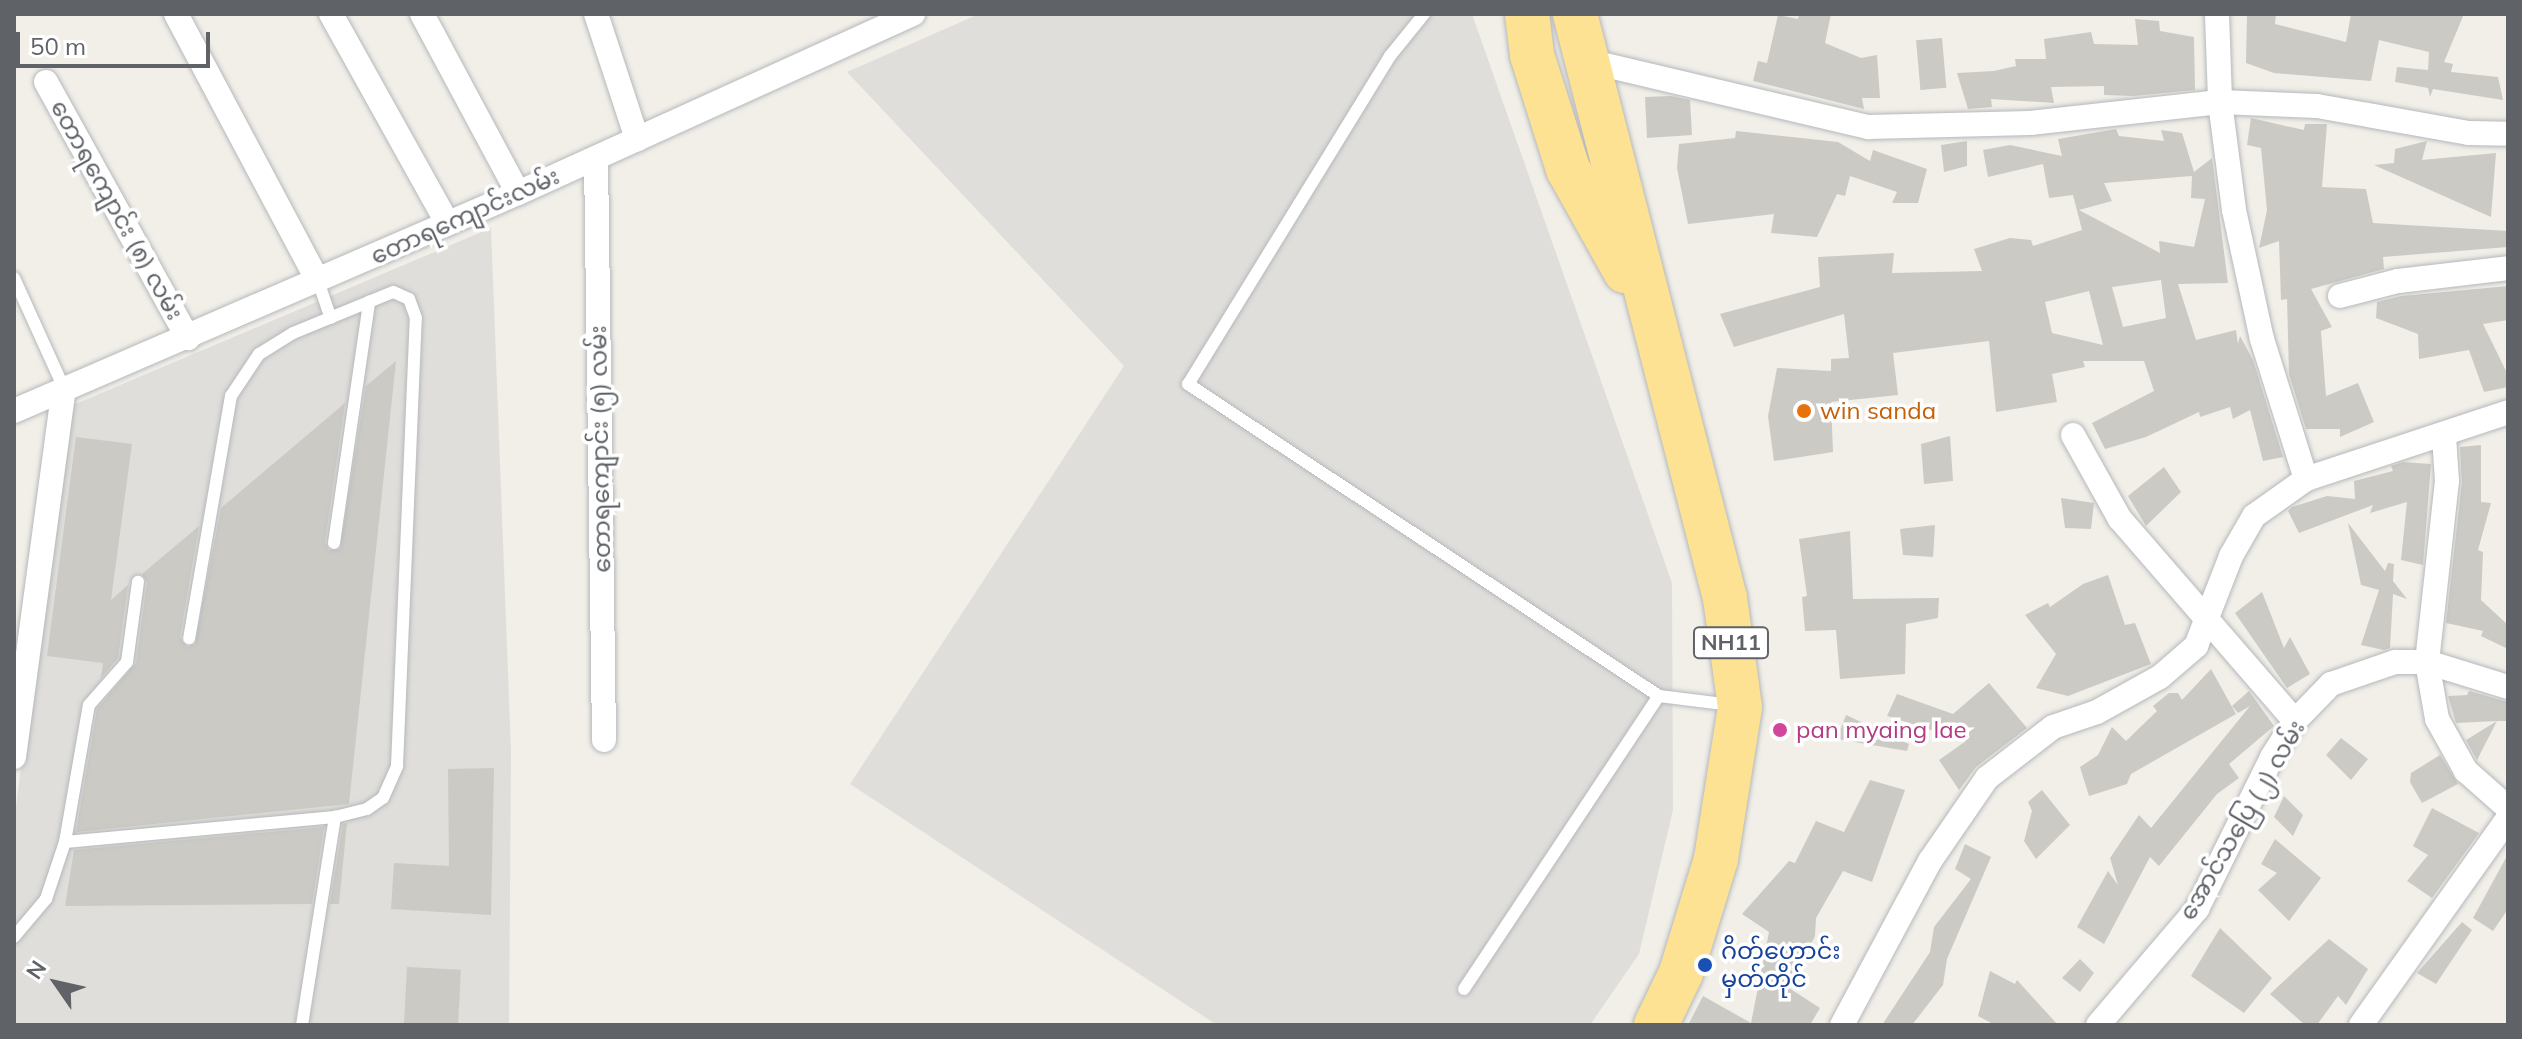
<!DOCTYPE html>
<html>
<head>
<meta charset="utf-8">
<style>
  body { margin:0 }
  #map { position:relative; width:2522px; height:1039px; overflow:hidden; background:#f1efe8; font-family:Mulish,"Noto Sans Myanmar",sans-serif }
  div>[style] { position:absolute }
  .industrial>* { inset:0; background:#e0deda }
  .building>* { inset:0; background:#cccac5; transform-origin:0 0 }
  .roads { filter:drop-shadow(0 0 2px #b5b8bc) drop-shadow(0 0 2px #b5b8bc) }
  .lane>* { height:12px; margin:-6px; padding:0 6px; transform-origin:6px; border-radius:6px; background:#fff }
  .street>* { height:24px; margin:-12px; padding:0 12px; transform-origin:12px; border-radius:12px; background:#fff }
  .highway>* { height:44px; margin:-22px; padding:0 22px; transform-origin:22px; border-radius:22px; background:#fde293 }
  .dots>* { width:22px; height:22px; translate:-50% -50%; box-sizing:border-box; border:4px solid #fff; border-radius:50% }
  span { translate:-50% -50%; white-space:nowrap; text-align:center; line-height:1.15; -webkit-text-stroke:7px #fff; paint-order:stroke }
  .shield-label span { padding:2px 6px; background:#fff; border:2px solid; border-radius:6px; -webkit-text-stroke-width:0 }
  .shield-label { font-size:22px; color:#5f6368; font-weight:700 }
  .street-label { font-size:24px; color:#5f6368 }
  .food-label { font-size:24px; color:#c56008 }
  .left { translate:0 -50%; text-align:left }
  .hotel-label { font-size:24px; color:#b23c85 }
  .transit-label { font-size:24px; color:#164399 }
  .frame { position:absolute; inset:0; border:16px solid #5f6368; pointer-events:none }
  .north { position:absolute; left:16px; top:943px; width:80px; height:80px; -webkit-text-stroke:6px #fff; paint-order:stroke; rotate:304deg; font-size:22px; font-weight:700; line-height:32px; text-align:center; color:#5f6368 }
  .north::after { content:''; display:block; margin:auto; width:28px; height:36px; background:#5f6368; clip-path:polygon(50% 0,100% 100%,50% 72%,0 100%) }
  .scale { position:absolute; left:16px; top:32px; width:194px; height:36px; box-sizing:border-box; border:4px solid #5f6368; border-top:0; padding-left:10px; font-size:24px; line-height:28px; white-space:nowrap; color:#5f6368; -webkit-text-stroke:6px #fff; paint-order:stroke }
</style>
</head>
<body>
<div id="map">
  <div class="industrial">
    <div style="clip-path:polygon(979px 14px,1472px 14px,1672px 583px,1673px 810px,1639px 954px,1590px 1025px,1217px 1025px,850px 784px,1124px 366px,847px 72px)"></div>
    <div style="clip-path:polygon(491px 228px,511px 752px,509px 1025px,14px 1025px,14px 823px,66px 408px)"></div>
  </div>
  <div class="building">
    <div style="clip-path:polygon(1799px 14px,1831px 14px,1825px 43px,1861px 58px,1877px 55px,1880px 98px,1862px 98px,1864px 109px,1753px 81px,1758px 61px,1767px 63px,1778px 15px,1798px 19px)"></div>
    <div style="clip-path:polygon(2247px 14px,2276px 14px,2275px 24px,2346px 42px,2351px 14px,2464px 14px,2444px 62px,2453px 64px,2451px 72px,2498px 77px,2503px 100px,2433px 89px,2430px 97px,2428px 88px,2395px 82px,2397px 67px,2428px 70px,2429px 52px,2379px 40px,2371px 81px,2274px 73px,2246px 63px)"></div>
    <div style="clip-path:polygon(2135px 19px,2159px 21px,2160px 31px,2194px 37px,2195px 90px,2133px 96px,2104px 95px,2104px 86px,2051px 87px,2054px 103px,1991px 99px,1992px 107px,1968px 109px,1957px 73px,1994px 71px,2016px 66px,2015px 59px,2046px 59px,2044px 39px,2091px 32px,2094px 44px,2138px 45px)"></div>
    <div style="left:1942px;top:38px;width:50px;height:26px;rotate:85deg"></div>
    <div style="clip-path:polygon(1671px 96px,1690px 100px,1692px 135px,1647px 138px,1645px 97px)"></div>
    <div style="clip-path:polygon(2251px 118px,2304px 130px,2305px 124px,2327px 124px,2322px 187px,2366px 189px,2373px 223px,2508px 231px,2508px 247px,2383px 257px,2384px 269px,2311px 289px,2332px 327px,2321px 331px,2326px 396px,2358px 383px,2374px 422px,2340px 437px,2340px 429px,2306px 429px,2289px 374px,2287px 299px,2281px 300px,2279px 241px,2259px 248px,2267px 210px,2261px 148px,2247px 145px)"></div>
    <div style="clip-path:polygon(evenodd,2116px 129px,2119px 136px,2164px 141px,2161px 130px,2182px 133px,2194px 172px,2212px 158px,2228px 283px,2178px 284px,2196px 340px,2236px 330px,2238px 344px,2240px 336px,2253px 360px,2283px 457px,2263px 461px,2250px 410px,2233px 419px,2230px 407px,2200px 417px,2199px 412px,2146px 437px,2105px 449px,2092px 423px,2154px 391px,2144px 361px,2083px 361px,2085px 367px,2052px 374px,2057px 402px,1996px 412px,1989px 341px,1893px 353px,1898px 395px,1831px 402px,1833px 452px,1774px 461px,1768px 416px,1777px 368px,1831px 371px,1831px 359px,1849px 358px,1844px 314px,1734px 347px,1720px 314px,1820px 287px,1818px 257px,1894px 253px,1892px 273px,1982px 271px,1974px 249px,2010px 238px,2031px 240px,2033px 246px,2082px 230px,2073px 195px,2049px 198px,2043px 164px,1988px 177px,1983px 150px,2010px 145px,2062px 156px,2058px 139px,2116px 129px,2192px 176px,2191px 198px,2205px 199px,2194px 247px,2159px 241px,2160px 253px,2079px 210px,2112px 201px,2104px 183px,2192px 176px,2116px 129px,2161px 280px,2166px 318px,2123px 327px,2112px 287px,2161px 280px,2116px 129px,2089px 291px,2103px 345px,2052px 333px,2045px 302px,2089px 291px)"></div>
    <div style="clip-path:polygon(1736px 131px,1838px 142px,1870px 161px,1873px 150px,1927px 169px,1918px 203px,1892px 203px,1897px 192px,1850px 176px,1845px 196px,1837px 194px,1817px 237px,1771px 233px,1774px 214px,1688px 224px,1677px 168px,1679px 144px,1735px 138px)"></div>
    <div style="clip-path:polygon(1967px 141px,1967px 166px,1944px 172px,1941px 145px)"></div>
    <div style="clip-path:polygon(2427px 141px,2422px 160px,2496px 153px,2491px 217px,2374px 165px,2394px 163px,2395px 149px)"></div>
    <div style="clip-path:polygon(2508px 286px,2508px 320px,2483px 324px,2508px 375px,2508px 387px,2484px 392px,2469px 350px,2419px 359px,2418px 334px,2376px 318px,2377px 302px,2401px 296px)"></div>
    <div style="clip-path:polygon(396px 361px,349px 804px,76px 832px,97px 709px,136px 663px,147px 583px,142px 574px,199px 526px,180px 637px,187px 647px,195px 644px,221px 508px,345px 403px,325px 542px,329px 550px,340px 549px,366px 386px)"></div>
    <div style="clip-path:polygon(1950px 436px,1953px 481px,1924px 484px,1921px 444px)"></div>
    <div style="clip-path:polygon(76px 437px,132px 444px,111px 600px,128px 585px,118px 658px,101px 678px,103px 663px,47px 656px)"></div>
    <div style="clip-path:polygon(2481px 445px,2481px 502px,2491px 503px,2478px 550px,2483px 552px,2481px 600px,2508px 625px,2508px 649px,2481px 636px,2483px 631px,2446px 623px,2462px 482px,2460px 447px)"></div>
    <div style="clip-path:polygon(2403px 462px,2431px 464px,2423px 565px,2401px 560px,2407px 502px,2370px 513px,2373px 505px,2299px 533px,2288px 511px,2292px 507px,2327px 496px,2355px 499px,2354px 481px,2393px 471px,2391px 466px)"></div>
    <div style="clip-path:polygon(2164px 467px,2181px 492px,2146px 526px,2128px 496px)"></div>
    <div style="clip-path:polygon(2061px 498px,2094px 503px,2091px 529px,2065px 528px)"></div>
    <div style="clip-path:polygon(2348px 523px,2385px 571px,2388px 563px,2394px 564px,2393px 581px,2407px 599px,2393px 594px,2390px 648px,2384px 650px,2361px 645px,2379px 590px,2361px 585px)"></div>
    <div style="clip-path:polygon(1935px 525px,1933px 557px,1903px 555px,1900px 529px)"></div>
    <div style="clip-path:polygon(1850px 531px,1853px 599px,1939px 598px,1938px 618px,1906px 624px,1905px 674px,1840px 679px,1836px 630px,1805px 631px,1802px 597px,1807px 596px,1799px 539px)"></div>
    <div style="clip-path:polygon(2108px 575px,2125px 625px,2135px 623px,2151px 664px,2068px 696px,2036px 688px,2056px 654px,2025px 615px,2048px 603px,2050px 607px,2083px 584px)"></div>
    <div style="clip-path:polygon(2262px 592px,2284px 648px,2290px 637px,2310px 674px,2287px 688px,2235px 613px)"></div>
    <div style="clip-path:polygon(2211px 669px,2236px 714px,2131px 774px,2127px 784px,2089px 796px,2080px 767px,2098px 755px,2112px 727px,2126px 741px,2157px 711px,2153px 706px,2169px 693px,2178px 693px,2182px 700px)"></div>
    <div style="clip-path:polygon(1989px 683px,2027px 728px,1976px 767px,1959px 790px,1939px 760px,1966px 741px,1887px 716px,1897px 694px,1953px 714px)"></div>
    <div style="clip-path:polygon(2249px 691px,2274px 726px,2229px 764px,2239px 778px,2217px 794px,2159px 866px,2150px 857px,2104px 944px,2077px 927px,2108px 871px,2118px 885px,2110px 858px,2139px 815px,2151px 828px,2250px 706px,2238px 713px,2232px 706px)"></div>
    <div style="clip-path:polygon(2469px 691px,2508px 702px,2508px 721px,2497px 721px,2477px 760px,2466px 740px,2497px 721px,2456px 723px,2448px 696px,2467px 695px)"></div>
    <div style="clip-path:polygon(1846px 715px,1909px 744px,1907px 751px,1837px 739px)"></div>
    <div style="clip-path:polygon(2341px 738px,2368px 759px,2351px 780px,2326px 755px)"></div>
    <div style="clip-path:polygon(2440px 755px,2458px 784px,2422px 803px,2410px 782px,2411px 773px)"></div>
    <div style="clip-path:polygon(494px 768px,491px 915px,391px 909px,394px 863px,449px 866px,448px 769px)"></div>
    <div style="clip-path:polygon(1870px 780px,1905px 790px,1872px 882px,1843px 871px,1816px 918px,1815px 936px,1789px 988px,1820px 1008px,1810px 1025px,1688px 1025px,1703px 996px,1751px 1023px,1769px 932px,1742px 914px,1789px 861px,1795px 863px,1816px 821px,1844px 832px)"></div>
    <div style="clip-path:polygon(2042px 790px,2070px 825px,2036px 859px,2024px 841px,2032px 811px,2028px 802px)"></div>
    <div style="clip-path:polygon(2284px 796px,2303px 815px,2293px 836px,2274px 817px)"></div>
    <div style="clip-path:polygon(2432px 808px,2479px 833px,2432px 898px,2407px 881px,2428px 855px,2413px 846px)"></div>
    <div style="clip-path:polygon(347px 823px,339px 904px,330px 904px,343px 824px)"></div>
    <div style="clip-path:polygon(324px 827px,312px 904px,65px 906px,74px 850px)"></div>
    <div style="clip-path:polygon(2275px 839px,2321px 878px,2289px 921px,2258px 890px,2277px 873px,2261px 864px)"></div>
    <div style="clip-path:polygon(1965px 844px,1991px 857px,1947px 959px,1943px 985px,1912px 1025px,1882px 1025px,1930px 952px,1934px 927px,1971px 879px,1955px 869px)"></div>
    <div style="clip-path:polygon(2508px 854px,2508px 909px,2493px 931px,2473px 918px)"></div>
    <div style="clip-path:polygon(2462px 922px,2472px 930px,2436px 984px,2417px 973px)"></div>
    <div style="clip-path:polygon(2220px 928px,2272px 978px,2244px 1013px,2191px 976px)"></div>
    <div style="clip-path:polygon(2329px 939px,2368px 969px,2346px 1005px,2338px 996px,2317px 1025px,2305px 1025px,2270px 994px)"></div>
    <div style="clip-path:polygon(2080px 959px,2094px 973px,2080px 992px,2062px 978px)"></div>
    <div style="left:407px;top:967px;width:54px;height:58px;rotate:3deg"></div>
    <div style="clip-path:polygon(1990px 971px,2015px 984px,2017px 980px,2058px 1025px,1995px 1025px,1978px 1016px)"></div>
  </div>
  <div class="roads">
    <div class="lane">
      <div style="left:1424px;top:14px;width:54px;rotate:129deg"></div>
      <div style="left:1390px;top:56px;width:385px;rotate:121.6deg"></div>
      <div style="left:1188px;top:384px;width:565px;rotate:33.52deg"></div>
      <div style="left:1659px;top:696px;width:73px;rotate:7.1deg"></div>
      <div style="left:14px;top:278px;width:121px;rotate:65.6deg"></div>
      <div style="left:318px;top:281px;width:39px;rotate:71deg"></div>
      <div style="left:334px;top:543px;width:244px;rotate:-81.7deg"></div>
      <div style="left:65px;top:842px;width:271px;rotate:-5.3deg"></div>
      <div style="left:335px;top:817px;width:33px;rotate:-14deg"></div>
      <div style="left:367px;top:809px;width:19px;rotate:-35deg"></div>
      <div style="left:383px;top:798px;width:35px;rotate:-66deg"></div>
      <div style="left:397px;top:766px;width:448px;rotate:-87.6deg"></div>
      <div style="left:416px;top:318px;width:20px;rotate:-110deg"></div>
      <div style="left:409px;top:299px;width:17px;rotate:-156deg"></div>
      <div style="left:393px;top:292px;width:108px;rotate:157.7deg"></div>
      <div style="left:293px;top:333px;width:40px;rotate:148deg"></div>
      <div style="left:259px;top:354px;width:50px;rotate:123.7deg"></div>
      <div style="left:231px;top:396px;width:246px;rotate:99.8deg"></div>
      <div style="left:14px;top:937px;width:50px;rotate:-49.9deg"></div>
      <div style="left:46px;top:899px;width:60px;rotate:-71.6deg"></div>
      <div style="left:65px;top:842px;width:139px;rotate:-80.1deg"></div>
      <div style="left:89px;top:705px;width:57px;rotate:-48.5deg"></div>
      <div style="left:127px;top:662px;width:81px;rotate:-82.2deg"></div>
      <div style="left:1464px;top:989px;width:352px;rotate:-56.4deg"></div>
      <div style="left:302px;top:1025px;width:211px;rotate:-81deg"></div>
    </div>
    <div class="street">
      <div style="left:176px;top:14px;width:302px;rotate:62deg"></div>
      <div style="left:331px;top:14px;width:240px;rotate:60.9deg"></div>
      <div style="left:422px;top:14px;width:203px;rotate:61.8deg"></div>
      <div style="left:596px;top:14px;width:132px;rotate:71.8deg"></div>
      <div style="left:2217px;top:14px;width:88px;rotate:88deg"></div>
      <div style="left:2220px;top:102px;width:109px;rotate:82.6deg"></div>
      <div style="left:2234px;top:210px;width:132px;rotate:77.8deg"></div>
      <div style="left:2262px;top:339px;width:147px;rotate:72.6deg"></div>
      <div style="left:1584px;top:60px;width:292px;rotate:13.3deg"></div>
      <div style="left:1868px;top:127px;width:162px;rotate:-1.4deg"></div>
      <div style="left:2030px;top:123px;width:191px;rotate:-6.3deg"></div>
      <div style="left:2220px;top:102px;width:97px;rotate:2.4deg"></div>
      <div style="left:2317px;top:106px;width:154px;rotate:10.1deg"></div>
      <div style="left:2469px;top:133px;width:39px;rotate:1deg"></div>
      <div style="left:46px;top:82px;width:293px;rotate:61deg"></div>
      <div style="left:596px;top:158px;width:582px;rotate:89.21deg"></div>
      <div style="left:2340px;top:296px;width:60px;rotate:-14.5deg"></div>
      <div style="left:2398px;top:281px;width:111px;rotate:-6.7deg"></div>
      <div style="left:14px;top:411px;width:549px;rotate:-23.39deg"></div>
      <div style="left:518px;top:193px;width:434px;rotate:-24.4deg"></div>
      <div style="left:2073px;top:435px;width:96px;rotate:60.8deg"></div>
      <div style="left:2120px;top:519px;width:267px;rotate:49.1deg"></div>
      <div style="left:2444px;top:436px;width:45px;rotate:86.2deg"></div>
      <div style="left:2447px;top:481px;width:182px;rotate:96.3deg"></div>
      <div style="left:2427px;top:662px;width:58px;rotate:80deg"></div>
      <div style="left:2437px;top:719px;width:60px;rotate:60.9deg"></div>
      <div style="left:2466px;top:771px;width:56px;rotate:41.4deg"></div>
      <div style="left:14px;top:757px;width:372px;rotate:-82.3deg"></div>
      <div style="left:1842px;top:1025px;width:186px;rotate:-61.8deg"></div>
      <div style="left:1930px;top:861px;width:101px;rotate:-55.5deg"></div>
      <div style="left:1987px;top:778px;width:83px;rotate:-37.7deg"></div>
      <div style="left:2053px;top:727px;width:46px;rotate:-18.8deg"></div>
      <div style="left:2097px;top:712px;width:72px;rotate:-29.1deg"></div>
      <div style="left:2160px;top:677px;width:48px;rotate:-40.7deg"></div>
      <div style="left:2196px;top:646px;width:97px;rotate:-68.7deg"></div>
      <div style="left:2231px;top:556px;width:46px;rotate:-60.1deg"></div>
      <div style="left:2254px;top:516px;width:64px;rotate:-35.4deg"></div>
      <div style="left:2306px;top:479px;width:213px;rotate:-18.3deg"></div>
      <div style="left:2098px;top:1025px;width:153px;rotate:-49.5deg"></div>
      <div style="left:2197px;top:909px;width:169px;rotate:-63.7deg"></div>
      <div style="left:2272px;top:757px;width:43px;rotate:-57.4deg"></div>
      <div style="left:2295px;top:721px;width:52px;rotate:-45.8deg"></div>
      <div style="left:2331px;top:684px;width:68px;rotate:-19deg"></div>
      <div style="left:2395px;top:662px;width:32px"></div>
      <div style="left:2427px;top:662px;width:85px;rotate:17.2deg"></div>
      <div style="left:2361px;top:1025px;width:254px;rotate:-54.6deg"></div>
    </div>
    <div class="highway">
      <div style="left:1527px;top:14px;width:41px;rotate:83deg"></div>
      <div style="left:1532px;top:55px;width:120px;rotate:72.5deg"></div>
      <div style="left:1568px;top:169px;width:117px;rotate:60.8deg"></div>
      <div style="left:1575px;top:14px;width:603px;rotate:75.6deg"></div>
      <div style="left:1725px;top:598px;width:110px;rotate:82.2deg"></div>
      <div style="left:1740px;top:707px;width:154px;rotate:99deg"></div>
      <div style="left:1716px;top:859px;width:119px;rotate:107.1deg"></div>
      <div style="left:1681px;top:973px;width:58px;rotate:115.7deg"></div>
    </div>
  </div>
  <div class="dots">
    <div style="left:1804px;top:411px;background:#e8710a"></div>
    <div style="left:1780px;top:730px;background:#d1479c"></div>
    <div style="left:1705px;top:965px;background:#1a4fb4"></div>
  </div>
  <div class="shield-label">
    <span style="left:1731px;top:643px">NH11</span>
  </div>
  <div class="street-label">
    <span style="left:117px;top:210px;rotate:61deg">တောရကျောင်း (၈) လမ်း</span>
    <span style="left:465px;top:216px;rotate:-24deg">တောရကျောင်းလမ်း</span>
    <span style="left:600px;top:449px;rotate:-91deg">တောရကျောင်း (၅) လမ်း</span>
    <span style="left:2242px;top:820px;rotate:-60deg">အောင်သပြေ (၂) လမ်း</span>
  </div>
  <div class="food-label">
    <span class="left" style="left:1820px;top:411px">win sanda</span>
  </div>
  <div class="hotel-label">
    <span class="left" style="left:1796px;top:730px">pan myaing lae</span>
  </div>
  <div class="transit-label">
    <span class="left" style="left:1721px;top:965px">ဂိတ်ဟောင်း<br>မှတ်တိုင်</span>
  </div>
  <div class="frame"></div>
  <div class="north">N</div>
  <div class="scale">50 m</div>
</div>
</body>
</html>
